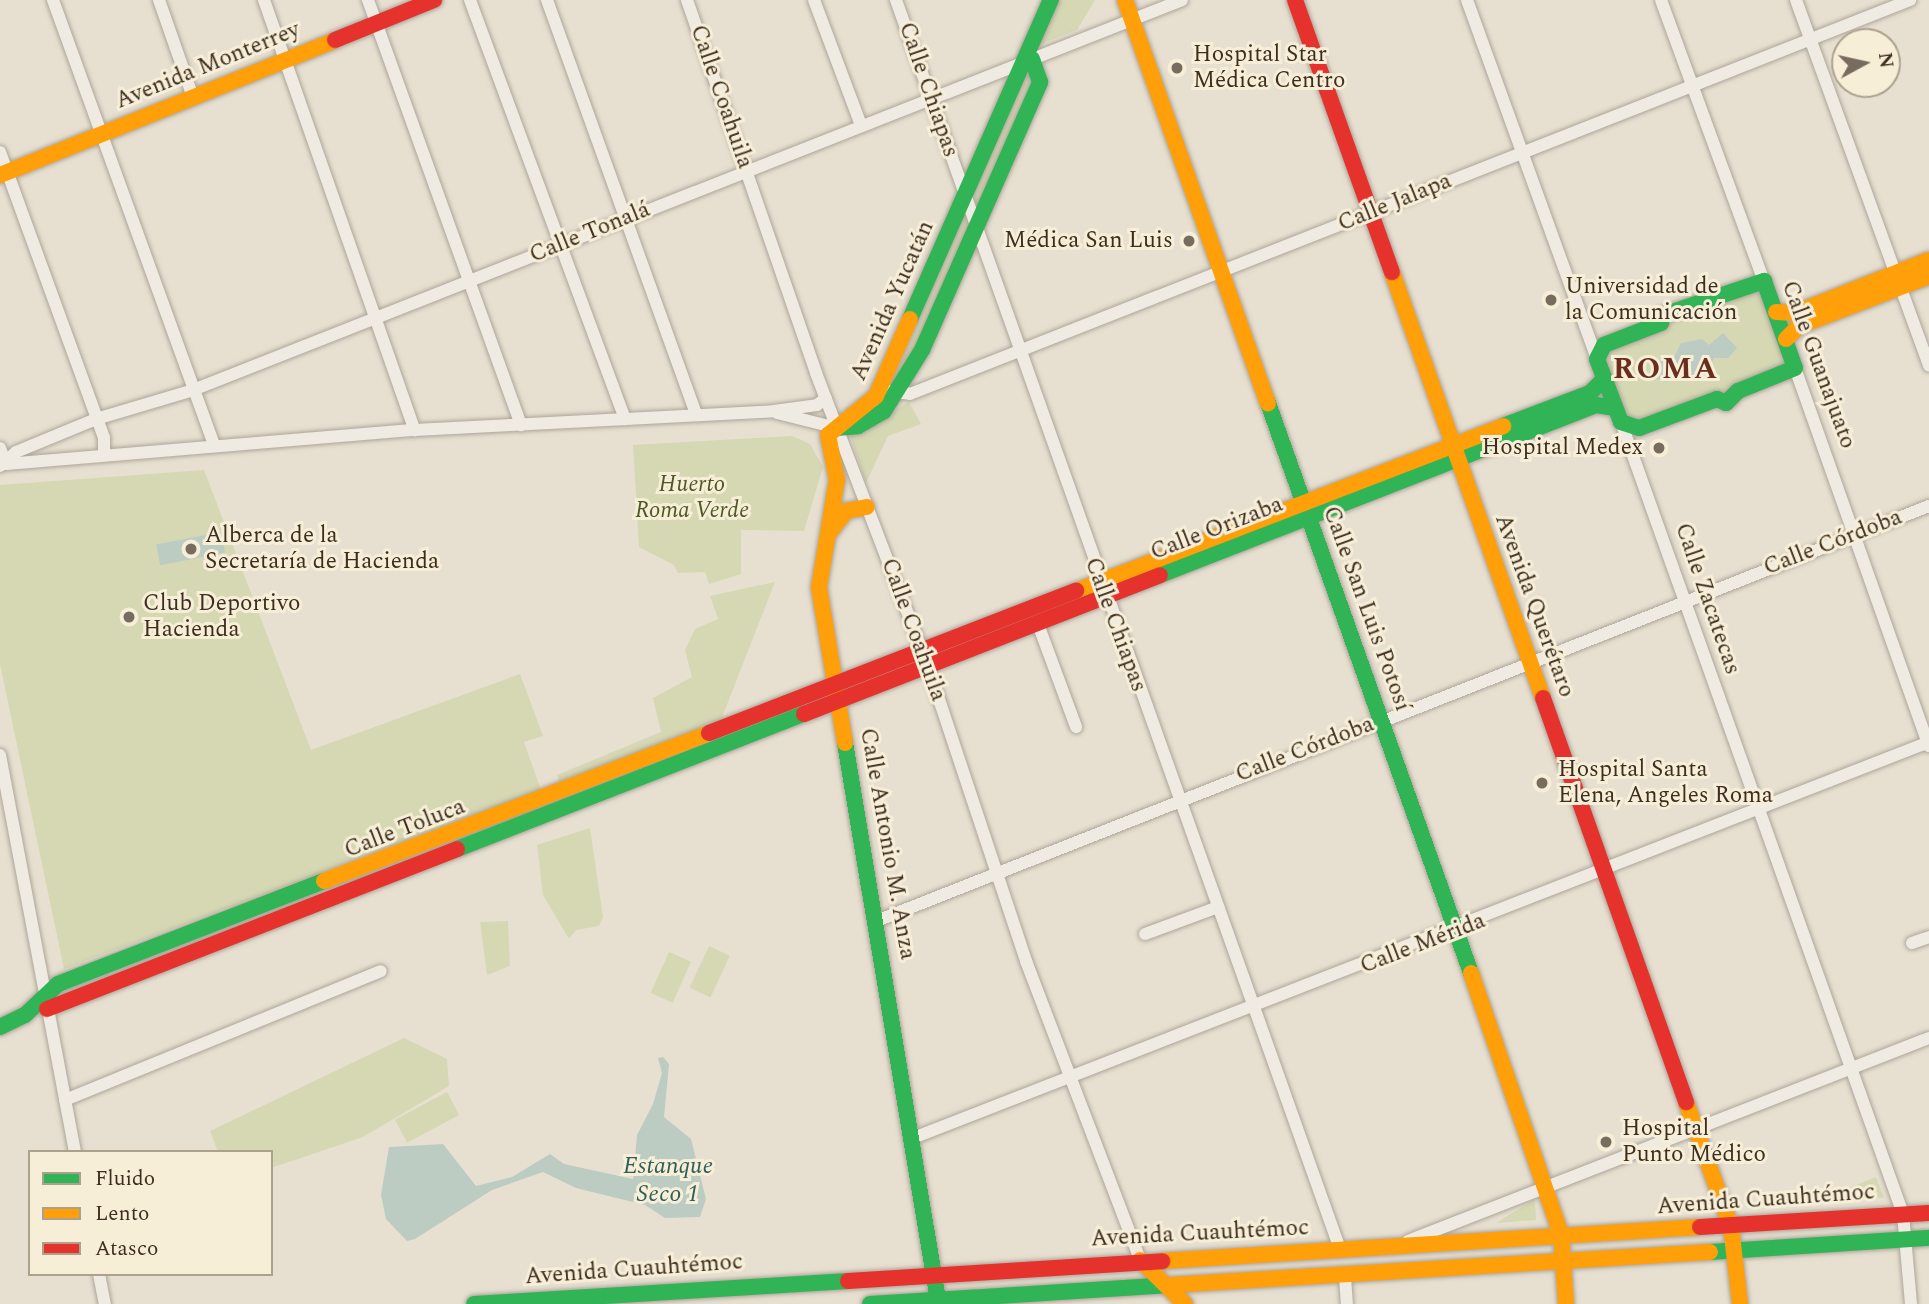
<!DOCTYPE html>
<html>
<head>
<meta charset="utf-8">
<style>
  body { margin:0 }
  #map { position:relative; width:1929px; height:1304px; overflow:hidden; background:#e7e0d1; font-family:Spectral,serif }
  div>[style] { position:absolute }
  .green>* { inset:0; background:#d6d7b3; transform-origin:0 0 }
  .water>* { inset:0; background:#bcccc2; transform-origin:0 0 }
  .roads { filter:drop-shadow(0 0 2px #ada599) drop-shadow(0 0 2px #ada599) }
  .street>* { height:12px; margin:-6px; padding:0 6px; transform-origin:6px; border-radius:6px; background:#efebe3 }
  .fast>* { height:16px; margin:-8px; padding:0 8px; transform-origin:8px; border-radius:8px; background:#30b455 }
  .slow>* { height:16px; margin:-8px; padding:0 8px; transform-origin:8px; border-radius:8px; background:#ff9f0a }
  .jam>* { height:16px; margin:-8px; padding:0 8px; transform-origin:8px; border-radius:8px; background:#e5322d }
  .dots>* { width:19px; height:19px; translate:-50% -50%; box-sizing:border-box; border:4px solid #f7eed8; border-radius:50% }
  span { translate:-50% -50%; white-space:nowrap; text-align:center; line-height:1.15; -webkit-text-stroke:6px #f7eed8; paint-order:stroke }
  .poi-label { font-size:23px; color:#3d2e20 }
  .left { translate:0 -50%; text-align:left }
  .right { translate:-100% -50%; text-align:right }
  .street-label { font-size:23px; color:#3d2e20 }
  .park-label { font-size:23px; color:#4d5a26; font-style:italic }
  .water-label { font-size:24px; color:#2f5d5a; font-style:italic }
  .district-label { font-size:30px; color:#6b2e1e; font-weight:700; letter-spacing:2px }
  .legend { position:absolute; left:28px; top:1150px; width:245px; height:126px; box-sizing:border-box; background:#f7eed8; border:2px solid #ada18e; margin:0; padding:9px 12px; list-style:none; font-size:21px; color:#3d2e20 }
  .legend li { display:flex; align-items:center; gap:14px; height:35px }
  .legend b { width:35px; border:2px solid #ada18e }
  .north { position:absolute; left:1831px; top:28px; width:70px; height:70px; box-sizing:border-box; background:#f7eed8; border:2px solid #ada18e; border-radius:50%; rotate:82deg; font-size:19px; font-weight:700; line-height:28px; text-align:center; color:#3d2e20 }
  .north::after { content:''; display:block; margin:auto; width:24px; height:32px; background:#786c5e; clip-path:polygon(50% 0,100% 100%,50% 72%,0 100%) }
</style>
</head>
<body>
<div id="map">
  <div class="green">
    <div style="clip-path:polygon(1057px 0,1095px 0,1077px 30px,1036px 46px)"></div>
    <div style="clip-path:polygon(1028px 65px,1040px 72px,975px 212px,969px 197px)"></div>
    <div style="clip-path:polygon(966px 209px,971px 221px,921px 345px,890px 388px)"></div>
    <div style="left:1764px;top:281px;width:92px;height:178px;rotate:70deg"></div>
    <div style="clip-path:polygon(909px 402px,921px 424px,888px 436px,866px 483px,850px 435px)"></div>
    <div style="clip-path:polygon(792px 436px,810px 444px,823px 467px,804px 531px,741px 530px,741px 574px,709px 584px,705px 572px,678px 573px,674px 565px,639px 547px,633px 445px)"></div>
    <div style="clip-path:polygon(204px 470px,311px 750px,520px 674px,543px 736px,524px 742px,541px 790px,64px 969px,0 664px,0 485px)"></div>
    <div style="clip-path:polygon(775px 582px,721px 720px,560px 784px,557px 775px,661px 732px,653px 698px,692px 677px,685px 650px,695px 629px,718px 619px,710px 596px)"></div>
    <div style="clip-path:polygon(590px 828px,603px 917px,599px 926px,576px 930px,569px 939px,543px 895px,537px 845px)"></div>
    <div style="clip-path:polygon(508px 921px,510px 966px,487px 975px,480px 922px)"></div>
    <div style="left:709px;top:946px;width:23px;height:46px;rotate:25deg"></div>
    <div style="left:669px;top:952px;width:24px;height:45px;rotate:24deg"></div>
    <div style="clip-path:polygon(404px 1038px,447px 1059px,449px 1086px,363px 1137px,271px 1168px,271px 1152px,218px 1152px,210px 1131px)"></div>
    <div style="left:447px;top:1092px;width:26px;height:59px;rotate:62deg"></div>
    <div style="clip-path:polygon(1876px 1177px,1884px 1198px,1831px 1195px)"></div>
    <div style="clip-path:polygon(1535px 1199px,1536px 1220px,1496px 1223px)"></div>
  </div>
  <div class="water">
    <div style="clip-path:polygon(1723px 333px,1737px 348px,1728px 358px,1714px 358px,1705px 377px,1689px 379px,1679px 372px,1667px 382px,1657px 379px,1654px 363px,1674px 357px,1681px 343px,1702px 339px,1709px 345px)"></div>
    <div style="left:221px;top:532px;width:21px;height:66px;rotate:79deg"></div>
    <div style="clip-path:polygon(663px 1057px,669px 1064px,664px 1117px,691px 1139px,706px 1199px,700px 1217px,665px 1218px,645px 1205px,576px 1188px,543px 1172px,492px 1190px,415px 1239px,407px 1241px,386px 1219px,381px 1195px,389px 1147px,443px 1144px,476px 1186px,512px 1177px,550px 1154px,564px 1164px,633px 1179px,637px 1135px,653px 1104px,662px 1073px,658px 1058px)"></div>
  </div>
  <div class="roads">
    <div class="street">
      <div style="left:53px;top:0;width:472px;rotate:70.1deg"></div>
      <div style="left:159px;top:0;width:103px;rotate:70.7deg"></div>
      <div style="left:264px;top:0;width:456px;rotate:70.7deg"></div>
      <div style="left:368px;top:0;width:452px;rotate:70.2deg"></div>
      <div style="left:470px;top:0;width:447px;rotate:69.7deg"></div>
      <div style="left:547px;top:0;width:439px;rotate:70.2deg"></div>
      <div style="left:687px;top:0;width:395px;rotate:70.9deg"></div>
      <div style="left:816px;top:373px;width:314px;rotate:69.1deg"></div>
      <div style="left:928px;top:666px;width:311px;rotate:71.6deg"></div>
      <div style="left:1026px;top:961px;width:320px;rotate:69.1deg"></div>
      <div style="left:814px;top:0;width:134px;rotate:69.4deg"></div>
      <div style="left:896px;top:0;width:1326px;rotate:70.43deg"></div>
      <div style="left:1467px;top:0;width:382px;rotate:70.1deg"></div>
      <div style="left:1661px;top:0;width:299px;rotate:69.9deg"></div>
      <div style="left:1796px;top:0;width:389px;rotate:70deg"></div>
      <div style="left:0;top:152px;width:304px;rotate:70deg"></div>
      <div style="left:104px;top:438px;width:16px;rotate:90deg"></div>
      <div style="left:1795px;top:368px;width:401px;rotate:70.5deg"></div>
      <div style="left:887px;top:391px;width:23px;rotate:7deg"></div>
      <div style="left:910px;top:394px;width:1075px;rotate:-21.5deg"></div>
      <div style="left:777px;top:413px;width:62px;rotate:14deg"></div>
      <div style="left:1621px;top:422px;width:841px;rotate:70.4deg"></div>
      <div style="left:1903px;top:1214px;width:90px;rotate:84.9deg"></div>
      <div style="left:0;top:448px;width:17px;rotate:69deg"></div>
      <div style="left:6px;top:464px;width:410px;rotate:-4.8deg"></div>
      <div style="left:415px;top:430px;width:360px;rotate:-3deg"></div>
      <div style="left:774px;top:411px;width:43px;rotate:-7.9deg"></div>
      <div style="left:817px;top:405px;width:11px;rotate:-38deg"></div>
      <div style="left:0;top:466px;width:21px;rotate:-41deg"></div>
      <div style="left:16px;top:452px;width:87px;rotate:-22.4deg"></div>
      <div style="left:96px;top:419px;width:101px;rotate:-16.6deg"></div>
      <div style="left:193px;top:390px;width:1063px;rotate:-21.52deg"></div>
      <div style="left:1038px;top:624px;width:110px;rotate:69.7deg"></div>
      <div style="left:0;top:755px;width:404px;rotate:79.3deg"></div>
      <div style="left:879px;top:920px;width:1129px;rotate:-21.52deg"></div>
      <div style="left:1145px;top:934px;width:78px;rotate:-20.3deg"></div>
      <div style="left:1912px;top:943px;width:18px;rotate:-19deg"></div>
      <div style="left:65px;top:1100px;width:341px;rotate:-22.2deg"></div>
      <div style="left:913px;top:1138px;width:1090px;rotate:-21.29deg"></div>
      <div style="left:1408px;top:1241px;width:559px;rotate:-21.29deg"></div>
      <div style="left:99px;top:1274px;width:31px;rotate:79deg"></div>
      <div style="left:1345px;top:1277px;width:27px;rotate:86deg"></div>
    </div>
    <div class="fast">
      <div style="left:1764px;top:281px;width:92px;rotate:70.4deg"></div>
      <div style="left:1795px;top:368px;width:61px;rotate:158deg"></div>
      <div style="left:1738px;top:391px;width:17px;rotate:135deg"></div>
      <div style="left:1726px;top:403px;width:10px;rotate:-156deg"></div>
      <div style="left:1717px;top:399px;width:83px;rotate:159.6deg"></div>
      <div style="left:1639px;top:428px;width:19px;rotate:-162deg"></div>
      <div style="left:1621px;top:422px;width:67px;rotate:-110.9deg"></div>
      <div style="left:1597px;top:359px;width:16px;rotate:-63deg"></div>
      <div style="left:1604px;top:345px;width:61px;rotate:-21.1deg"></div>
      <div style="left:1661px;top:323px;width:8px;rotate:-76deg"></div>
      <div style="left:1663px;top:315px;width:107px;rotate:-18.6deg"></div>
      <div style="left:910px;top:319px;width:349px;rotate:-66.2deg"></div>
      <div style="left:1268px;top:403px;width:605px;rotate:70.4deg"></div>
      <div style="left:1503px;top:426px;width:93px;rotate:-20.8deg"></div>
      <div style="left:1590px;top:393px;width:20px;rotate:-45deg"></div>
      <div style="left:837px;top:428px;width:21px;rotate:-5deg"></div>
      <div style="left:858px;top:426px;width:30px;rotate:-30deg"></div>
      <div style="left:884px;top:411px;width:72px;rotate:-58.1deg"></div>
      <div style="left:922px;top:350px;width:293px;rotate:-66.2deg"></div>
      <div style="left:1040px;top:82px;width:24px;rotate:-109deg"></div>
      <div style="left:1160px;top:575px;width:468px;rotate:-21.3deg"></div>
      <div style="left:1596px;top:405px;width:18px;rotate:9deg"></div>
      <div style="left:845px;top:743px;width:565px;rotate:80.52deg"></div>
      <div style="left:457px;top:849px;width:372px;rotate:-21.3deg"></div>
      <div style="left:0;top:1027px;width:28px;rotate:-26deg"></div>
      <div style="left:25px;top:1015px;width:45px;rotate:-43.2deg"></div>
      <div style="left:58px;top:984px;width:285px;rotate:-21.2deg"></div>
      <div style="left:1710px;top:1252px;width:219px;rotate:-3.7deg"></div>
      <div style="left:474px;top:1304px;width:375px;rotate:-3.5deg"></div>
      <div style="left:870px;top:1304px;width:301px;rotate:-3.6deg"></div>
    </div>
    <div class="slow">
      <div style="left:1125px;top:0;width:428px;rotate:70.5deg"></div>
      <div style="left:0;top:175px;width:361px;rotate:-21.9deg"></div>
      <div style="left:1392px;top:272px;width:452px;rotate:70.5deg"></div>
      <div style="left:1776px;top:312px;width:19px;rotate:3deg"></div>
      <div style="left:1795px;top:313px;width:144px;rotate:-21.6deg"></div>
      <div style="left:1786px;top:339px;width:18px;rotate:-45deg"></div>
      <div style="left:1799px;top:326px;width:139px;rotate:-21deg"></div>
      <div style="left:829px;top:533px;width:28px;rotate:-52deg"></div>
      <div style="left:846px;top:511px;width:21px;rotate:-11deg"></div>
      <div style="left:1076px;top:591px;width:458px;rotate:-21.1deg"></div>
      <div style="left:845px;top:743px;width:158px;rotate:-99.5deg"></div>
      <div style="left:819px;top:587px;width:109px;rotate:-80.5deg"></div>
      <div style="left:837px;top:480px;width:46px;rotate:-101.3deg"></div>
      <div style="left:828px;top:435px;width:62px;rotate:-39.1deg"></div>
      <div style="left:876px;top:396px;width:84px;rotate:-66.2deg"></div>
      <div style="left:324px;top:881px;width:412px;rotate:-21deg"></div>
      <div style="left:1471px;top:973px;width:276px;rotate:71deg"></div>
      <div style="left:1561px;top:1234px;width:70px;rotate:85.9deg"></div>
      <div style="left:1686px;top:1102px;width:133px;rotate:70.2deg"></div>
      <div style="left:1731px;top:1227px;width:78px;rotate:83.3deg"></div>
      <div style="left:1140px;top:1260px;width:63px;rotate:44.4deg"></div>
      <div style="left:1162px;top:1261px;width:539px;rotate:-3.62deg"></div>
      <div style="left:1170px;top:1285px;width:541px;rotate:-3.5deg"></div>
    </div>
    <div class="jam">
      <div style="left:1295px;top:0;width:289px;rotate:70.4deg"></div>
      <div style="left:335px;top:40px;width:107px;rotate:-22deg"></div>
      <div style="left:1543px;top:698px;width:429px;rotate:70.5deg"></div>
      <div style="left:804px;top:714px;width:382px;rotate:-21.3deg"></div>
      <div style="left:709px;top:733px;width:394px;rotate:-21.2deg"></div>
      <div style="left:47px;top:1009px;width:440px;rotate:-21.3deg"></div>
      <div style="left:1700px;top:1227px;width:229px;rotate:-3.5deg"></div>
      <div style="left:848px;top:1281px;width:315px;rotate:-3.6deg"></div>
    </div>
  </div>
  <div class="dots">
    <div style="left:1177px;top:68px;background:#786c5e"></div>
    <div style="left:1189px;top:241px;background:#786c5e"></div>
    <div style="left:1551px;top:300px;background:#786c5e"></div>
    <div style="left:1659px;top:448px;background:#786c5e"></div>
    <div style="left:191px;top:549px;background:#786c5e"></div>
    <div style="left:129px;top:617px;background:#786c5e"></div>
    <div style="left:1542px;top:783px;background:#786c5e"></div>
    <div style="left:1606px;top:1142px;background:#786c5e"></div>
  </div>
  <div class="poi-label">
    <span class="left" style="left:1193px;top:68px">Hospital Star<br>Médica Centro</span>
    <span class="right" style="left:1173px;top:241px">Médica San Luis</span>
    <span class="left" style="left:1565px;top:300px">Universidad de<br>la Comunicación</span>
    <span class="right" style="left:1643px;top:448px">Hospital Medex</span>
    <span class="left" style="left:205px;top:549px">Alberca de la<br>Secretaría de Hacienda</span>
    <span class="left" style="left:143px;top:617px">Club Deportivo<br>Hacienda</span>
    <span class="left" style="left:1558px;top:783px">Hospital Santa<br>Elena, Angeles Roma</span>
    <span class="left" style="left:1622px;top:1142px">Hospital<br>Punto Médico</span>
  </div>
  <div class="street-label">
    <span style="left:208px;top:66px;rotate:-22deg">Avenida Monterrey</span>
    <span style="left:928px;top:90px;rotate:71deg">Calle Chiapas</span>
    <span style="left:721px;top:97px;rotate:71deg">Calle Coahuila</span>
    <span style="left:1395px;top:203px;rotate:-22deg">Calle Jalapa</span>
    <span style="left:590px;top:233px;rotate:-22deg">Calle Tonalá</span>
    <span style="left:893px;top:301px;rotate:-66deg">Avenida Yucatán</span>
    <span style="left:1818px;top:365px;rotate:70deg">Calle Guanajuato</span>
    <span style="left:1217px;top:529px;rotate:-21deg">Calle Orizaba</span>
    <span style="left:1833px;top:543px;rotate:-21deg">Calle Córdoba</span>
    <span style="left:1707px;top:599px;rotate:71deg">Calle Zacatecas</span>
    <span style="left:1534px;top:606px;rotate:70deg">Avenida Querétaro</span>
    <span style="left:1366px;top:609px;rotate:70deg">Calle San Luis Potosí</span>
    <span style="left:1115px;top:625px;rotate:70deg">Calle Chiapas</span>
    <span style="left:913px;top:630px;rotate:70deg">Calle Coahuila</span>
    <span style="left:1305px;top:750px;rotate:-21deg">Calle Córdoba</span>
    <span style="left:405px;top:829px;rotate:-21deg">Calle Toluca</span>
    <span style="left:887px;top:844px;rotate:80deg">Calle Antonio M. Anza</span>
    <span style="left:1423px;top:944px;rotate:-21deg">Calle Mérida</span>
    <span style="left:1766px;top:1200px;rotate:-4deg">Avenida Cuauhtémoc</span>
    <span style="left:1200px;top:1234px;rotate:-3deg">Avenida Cuauhtémoc</span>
    <span style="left:634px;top:1270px;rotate:-4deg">Avenida Cuauhtémoc</span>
  </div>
  <div class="park-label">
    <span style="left:692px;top:498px">Huerto<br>Roma Verde</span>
  </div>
  <div class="water-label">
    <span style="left:668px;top:1181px">Estanque<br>Seco 1</span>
  </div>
  <div class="district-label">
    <span style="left:1666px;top:369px">ROMA</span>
  </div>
  <ul class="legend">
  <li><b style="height:9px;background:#30b455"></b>Fluido</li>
  <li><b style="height:9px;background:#ff9f0a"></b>Lento</li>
  <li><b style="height:9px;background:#e5322d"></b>Atasco</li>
  </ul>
  <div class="north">N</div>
</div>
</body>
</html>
